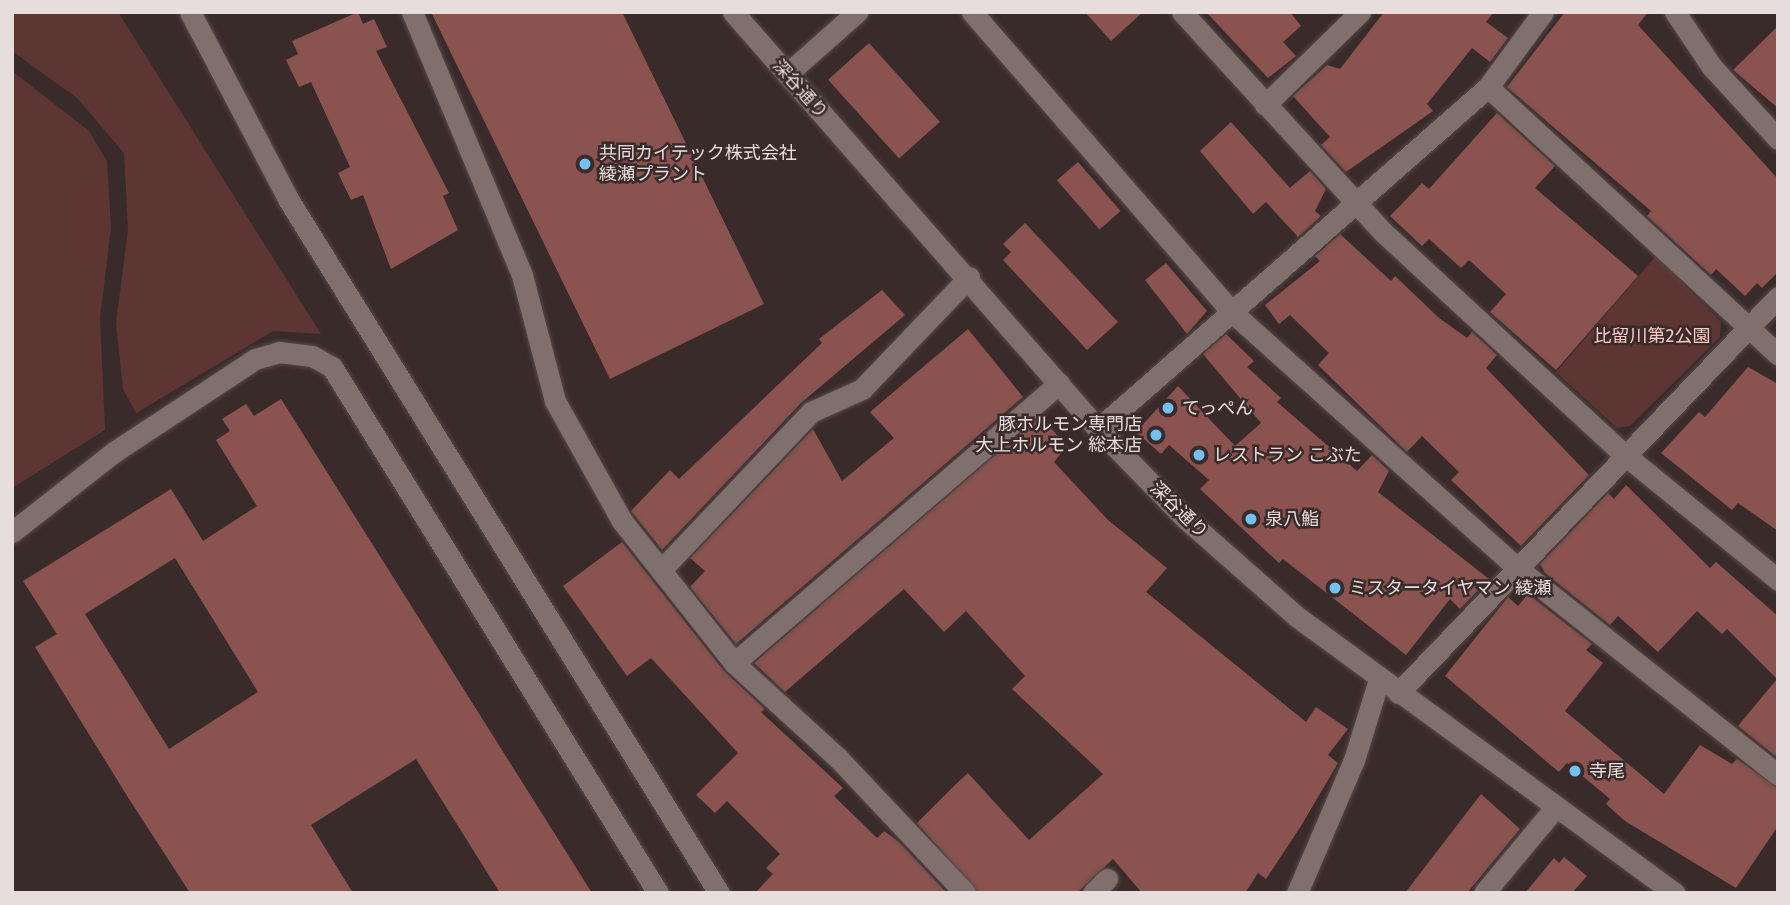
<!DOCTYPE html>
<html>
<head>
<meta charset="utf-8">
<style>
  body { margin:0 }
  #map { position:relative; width:1790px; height:905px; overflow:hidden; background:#392b2a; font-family:"Fira Sans","Noto Sans JP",sans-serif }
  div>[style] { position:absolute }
  .green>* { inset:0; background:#5d3634 }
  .building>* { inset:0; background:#8a534f; transform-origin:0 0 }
  .roads { filter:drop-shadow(0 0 2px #544847) drop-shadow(0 0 2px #544847) }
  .minor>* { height:21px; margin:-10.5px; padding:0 10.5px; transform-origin:10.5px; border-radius:10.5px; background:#7f6f6d }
  .dots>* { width:19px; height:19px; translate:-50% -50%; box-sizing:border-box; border:4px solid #392b2a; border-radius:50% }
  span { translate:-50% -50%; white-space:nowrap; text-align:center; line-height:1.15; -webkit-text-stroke:5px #392b2a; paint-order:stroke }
  .street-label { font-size:18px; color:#e7dddc }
  .poi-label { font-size:18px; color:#e7dddc }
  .left { translate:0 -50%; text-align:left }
  .right { translate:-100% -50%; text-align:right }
  .park-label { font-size:18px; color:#ffc8c4 }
  .frame { position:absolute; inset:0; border:14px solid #e7dddc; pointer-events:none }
</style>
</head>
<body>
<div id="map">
  <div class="green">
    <div style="clip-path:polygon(12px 12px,118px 12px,321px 334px,273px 331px,136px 413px,123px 389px,116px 323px,128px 230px,124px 153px,77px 98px,12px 51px)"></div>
    <div style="clip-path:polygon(12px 71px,89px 131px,107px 161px,111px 228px,100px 318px,105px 430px,12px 488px)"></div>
    <div style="clip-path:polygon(1656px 256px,1721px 322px,1720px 337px,1630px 426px,1617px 428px,1556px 372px)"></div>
  </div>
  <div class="building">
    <div style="clip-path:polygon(358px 12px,363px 24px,374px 19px,387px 47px,376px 51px,449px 193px,443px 196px,458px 230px,391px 269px,363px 195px,351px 200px,338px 173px,350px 167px,311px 82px,299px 87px,286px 60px,298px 54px,292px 41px)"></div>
    <div style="clip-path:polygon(431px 12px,622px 12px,764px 304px,610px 379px)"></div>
    <div style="clip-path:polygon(1085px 12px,1143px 12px,1111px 41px)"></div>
    <div style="clip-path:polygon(1206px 12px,1290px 12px,1301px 26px,1283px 42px,1296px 56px,1268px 78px)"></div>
    <div style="clip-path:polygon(1384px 12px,1494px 12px,1486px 22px,1508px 38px,1490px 62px,1472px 48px,1427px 104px,1433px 111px,1346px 172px,1321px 145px,1330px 137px,1293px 96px,1327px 65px,1340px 69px)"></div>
    <div style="clip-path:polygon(1565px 12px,1648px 12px,1638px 25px,1778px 179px,1778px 272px,1762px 288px,1757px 283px,1745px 296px,1716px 269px,1711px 275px,1647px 216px,1651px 211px,1507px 87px)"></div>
    <div style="clip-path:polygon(1778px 26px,1778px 108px,1733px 70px)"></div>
    <div style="left:869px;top:43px;width:106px;height:55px;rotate:48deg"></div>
    <div style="clip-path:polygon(1497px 113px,1555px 166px,1535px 188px,1638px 276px,1556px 370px,1490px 312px,1506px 294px,1469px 260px,1461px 268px,1429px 239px,1422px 246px,1390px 216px,1422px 183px,1429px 189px)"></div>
    <div style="clip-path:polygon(1231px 122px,1290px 188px,1310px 171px,1326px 189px,1315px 211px,1321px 216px,1298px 237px,1266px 202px,1253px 214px,1200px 151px)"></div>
    <div style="left:1078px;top:162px;width:65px;height:28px;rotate:49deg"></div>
    <div style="clip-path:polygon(1025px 223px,1118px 322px,1087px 350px,1003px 260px,1011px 252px,1003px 244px)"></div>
    <div style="clip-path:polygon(1340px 234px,1391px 281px,1395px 276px,1439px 318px,1467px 338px,1472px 332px,1497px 355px,1486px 368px,1589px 475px,1521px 546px,1451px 480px,1459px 472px,1422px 436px,1407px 452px,1318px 365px,1329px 353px,1290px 315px,1279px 324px,1265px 305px,1320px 261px,1315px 256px)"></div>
    <div style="clip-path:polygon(1166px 263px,1207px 311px,1187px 334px,1145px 280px)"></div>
    <div style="clip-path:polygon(882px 290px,905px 315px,801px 403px,662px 550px,631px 511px,670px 470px,679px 479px,822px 343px,819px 339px)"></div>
    <div style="clip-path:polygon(968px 329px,1023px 397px,736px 644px,690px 587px,705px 571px,690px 558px,813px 429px,842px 481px,894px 438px,870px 412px)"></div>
    <div style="clip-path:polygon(1226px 334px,1254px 361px,1247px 367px,1281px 398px,1277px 402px,1357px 471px,1372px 455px,1389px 471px,1378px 492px,1489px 579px,1460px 609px,1450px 599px,1406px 655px,1283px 559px,1279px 563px,1200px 489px,1209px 480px,1169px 445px,1161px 454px,1136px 432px,1178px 386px,1235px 446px,1261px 423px,1203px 354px)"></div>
    <div style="clip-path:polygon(1748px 367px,1778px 384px,1778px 531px,1738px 503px,1732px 510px,1661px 453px,1699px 412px,1705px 417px)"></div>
    <div style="clip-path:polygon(evenodd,281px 399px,592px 893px,500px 893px,416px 759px,311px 825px,353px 893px,190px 893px,129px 799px,35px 647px,57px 634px,23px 581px,171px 489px,203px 541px,257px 506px,216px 440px,230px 431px,222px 419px,246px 404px,254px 416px,281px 399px,175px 558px,258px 692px,169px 749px,85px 614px,175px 558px)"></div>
    <div style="clip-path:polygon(1040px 416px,1067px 446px,1054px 462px,1108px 520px,1167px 568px,1146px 592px,1306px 722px,1316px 707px,1348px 729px,1328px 755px,1338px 763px,1301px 826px,1266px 879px,1258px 873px,1245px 893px,1142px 893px,1113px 859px,1077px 893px,978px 893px,917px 823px,956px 784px,968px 773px,1029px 840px,1103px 774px,1012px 689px,1025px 676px,966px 611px,944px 632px,904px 589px,785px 692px,754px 663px)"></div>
    <div style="clip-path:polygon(1626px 485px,1710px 568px,1716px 562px,1778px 616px,1778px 758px,1738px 726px,1777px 679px,1727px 629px,1722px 634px,1697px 611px,1658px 652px,1618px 616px,1610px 625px,1545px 573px,1540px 564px,1608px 493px,1614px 499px)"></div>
    <div style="clip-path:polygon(622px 542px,724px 671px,765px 709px,761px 712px,843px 788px,834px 796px,877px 838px,884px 831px,899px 842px,947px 893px,755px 893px,773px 874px,766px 868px,780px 854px,727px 801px,715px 813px,696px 795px,738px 753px,651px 658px,627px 676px,563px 586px)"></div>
    <div style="clip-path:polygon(1528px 594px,1592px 644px,1586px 650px,1603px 663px,1565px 711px,1664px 794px,1700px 745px,1732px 764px,1737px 759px,1778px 788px,1778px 826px,1736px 888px,1625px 821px,1606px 804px,1610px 799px,1567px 763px,1559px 772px,1445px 676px,1508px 597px,1518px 606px)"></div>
    <div style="clip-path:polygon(1481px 794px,1520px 829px,1467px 893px,1405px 893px)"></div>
    <div style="clip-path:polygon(1564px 857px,1587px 876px,1572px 893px,1525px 893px,1554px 858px,1559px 863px)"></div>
  </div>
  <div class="roads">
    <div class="minor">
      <div style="left:190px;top:12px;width:211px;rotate:62.3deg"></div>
      <div style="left:288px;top:199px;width:817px;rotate:58.16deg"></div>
      <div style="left:412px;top:12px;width:285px;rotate:67.3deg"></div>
      <div style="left:522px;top:275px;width:130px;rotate:75.3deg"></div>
      <div style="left:555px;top:401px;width:137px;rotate:60.8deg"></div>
      <div style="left:622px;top:521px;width:181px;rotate:51.7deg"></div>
      <div style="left:734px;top:663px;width:141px;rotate:42.4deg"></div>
      <div style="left:838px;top:758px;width:185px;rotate:46.7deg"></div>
      <div style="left:733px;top:12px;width:554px;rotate:48.8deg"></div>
      <div style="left:1098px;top:429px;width:124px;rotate:45.7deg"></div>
      <div style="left:1185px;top:518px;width:148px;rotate:41.4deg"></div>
      <div style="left:1296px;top:616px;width:469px;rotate:36.2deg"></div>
      <div style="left:972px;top:12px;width:397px;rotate:49.1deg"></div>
      <div style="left:1232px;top:312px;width:383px;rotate:41.9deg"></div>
      <div style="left:1517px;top:568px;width:333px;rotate:38.4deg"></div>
      <div style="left:1182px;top:12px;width:299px;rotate:47.6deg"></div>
      <div style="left:1384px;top:233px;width:328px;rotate:42.7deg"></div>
      <div style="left:1625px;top:455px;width:198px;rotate:39.2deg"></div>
      <div style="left:1675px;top:12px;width:66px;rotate:56.1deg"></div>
      <div style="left:1712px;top:67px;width:98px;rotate:47.5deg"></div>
      <div style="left:787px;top:74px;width:94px;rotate:-41.5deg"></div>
      <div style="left:1488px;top:87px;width:395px;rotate:42.7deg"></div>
      <div style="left:1265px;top:105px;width:133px;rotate:-44.4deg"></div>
      <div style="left:1098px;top:429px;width:519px;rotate:-41.25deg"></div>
      <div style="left:1488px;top:87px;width:93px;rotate:-53.7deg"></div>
      <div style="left:12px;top:532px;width:130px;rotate:-38.1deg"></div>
      <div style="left:114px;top:452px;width:169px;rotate:-33.4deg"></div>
      <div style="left:255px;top:359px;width:25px;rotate:-16deg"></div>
      <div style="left:279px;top:352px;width:33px;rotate:7deg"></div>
      <div style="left:312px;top:356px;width:23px;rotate:29deg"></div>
      <div style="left:332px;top:367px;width:619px;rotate:58.21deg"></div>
      <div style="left:661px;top:570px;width:218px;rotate:-46.5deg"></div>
      <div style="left:811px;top:412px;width:56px;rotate:-24.3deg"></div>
      <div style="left:862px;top:389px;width:155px;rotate:-46.3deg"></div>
      <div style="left:734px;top:663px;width:429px;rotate:-40.7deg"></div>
      <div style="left:1398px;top:693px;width:549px;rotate:-46.18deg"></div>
      <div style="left:1093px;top:893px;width:20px;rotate:-45deg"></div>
      <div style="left:1297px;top:893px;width:145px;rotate:-66.8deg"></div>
      <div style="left:1354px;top:760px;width:85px;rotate:-72.8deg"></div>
      <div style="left:1484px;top:893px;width:109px;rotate:-50.2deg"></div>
    </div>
  </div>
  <div class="dots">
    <div style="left:585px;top:164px;background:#72c1f5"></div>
    <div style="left:1168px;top:408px;background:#72c1f5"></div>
    <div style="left:1156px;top:435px;background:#72c1f5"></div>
    <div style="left:1199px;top:455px;background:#72c1f5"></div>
    <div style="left:1251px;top:519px;background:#72c1f5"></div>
    <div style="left:1335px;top:588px;background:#72c1f5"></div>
    <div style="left:1575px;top:771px;background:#72c1f5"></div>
  </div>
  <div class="street-label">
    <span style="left:800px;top:89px;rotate:48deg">深谷通り</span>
    <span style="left:1179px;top:510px;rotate:44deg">深谷通り</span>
  </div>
  <div class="poi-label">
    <span class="left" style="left:599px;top:164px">共同カイテック株式会社<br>綾瀬プラント</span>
    <span class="left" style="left:1182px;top:408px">てっぺん</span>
    <span class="right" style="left:1142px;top:435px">豚ホルモン専門店<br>大上ホルモン 総本店</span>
    <span class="left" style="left:1213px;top:455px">レストラン こぶた</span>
    <span class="left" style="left:1265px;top:519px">泉八鮨</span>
    <span class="left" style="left:1349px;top:588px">ミスタータイヤマン 綾瀬</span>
    <span class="left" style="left:1589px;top:771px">寺尾</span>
  </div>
  <div class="park-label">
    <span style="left:1652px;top:336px">比留川第2公園</span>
  </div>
  <div class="frame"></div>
</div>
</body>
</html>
